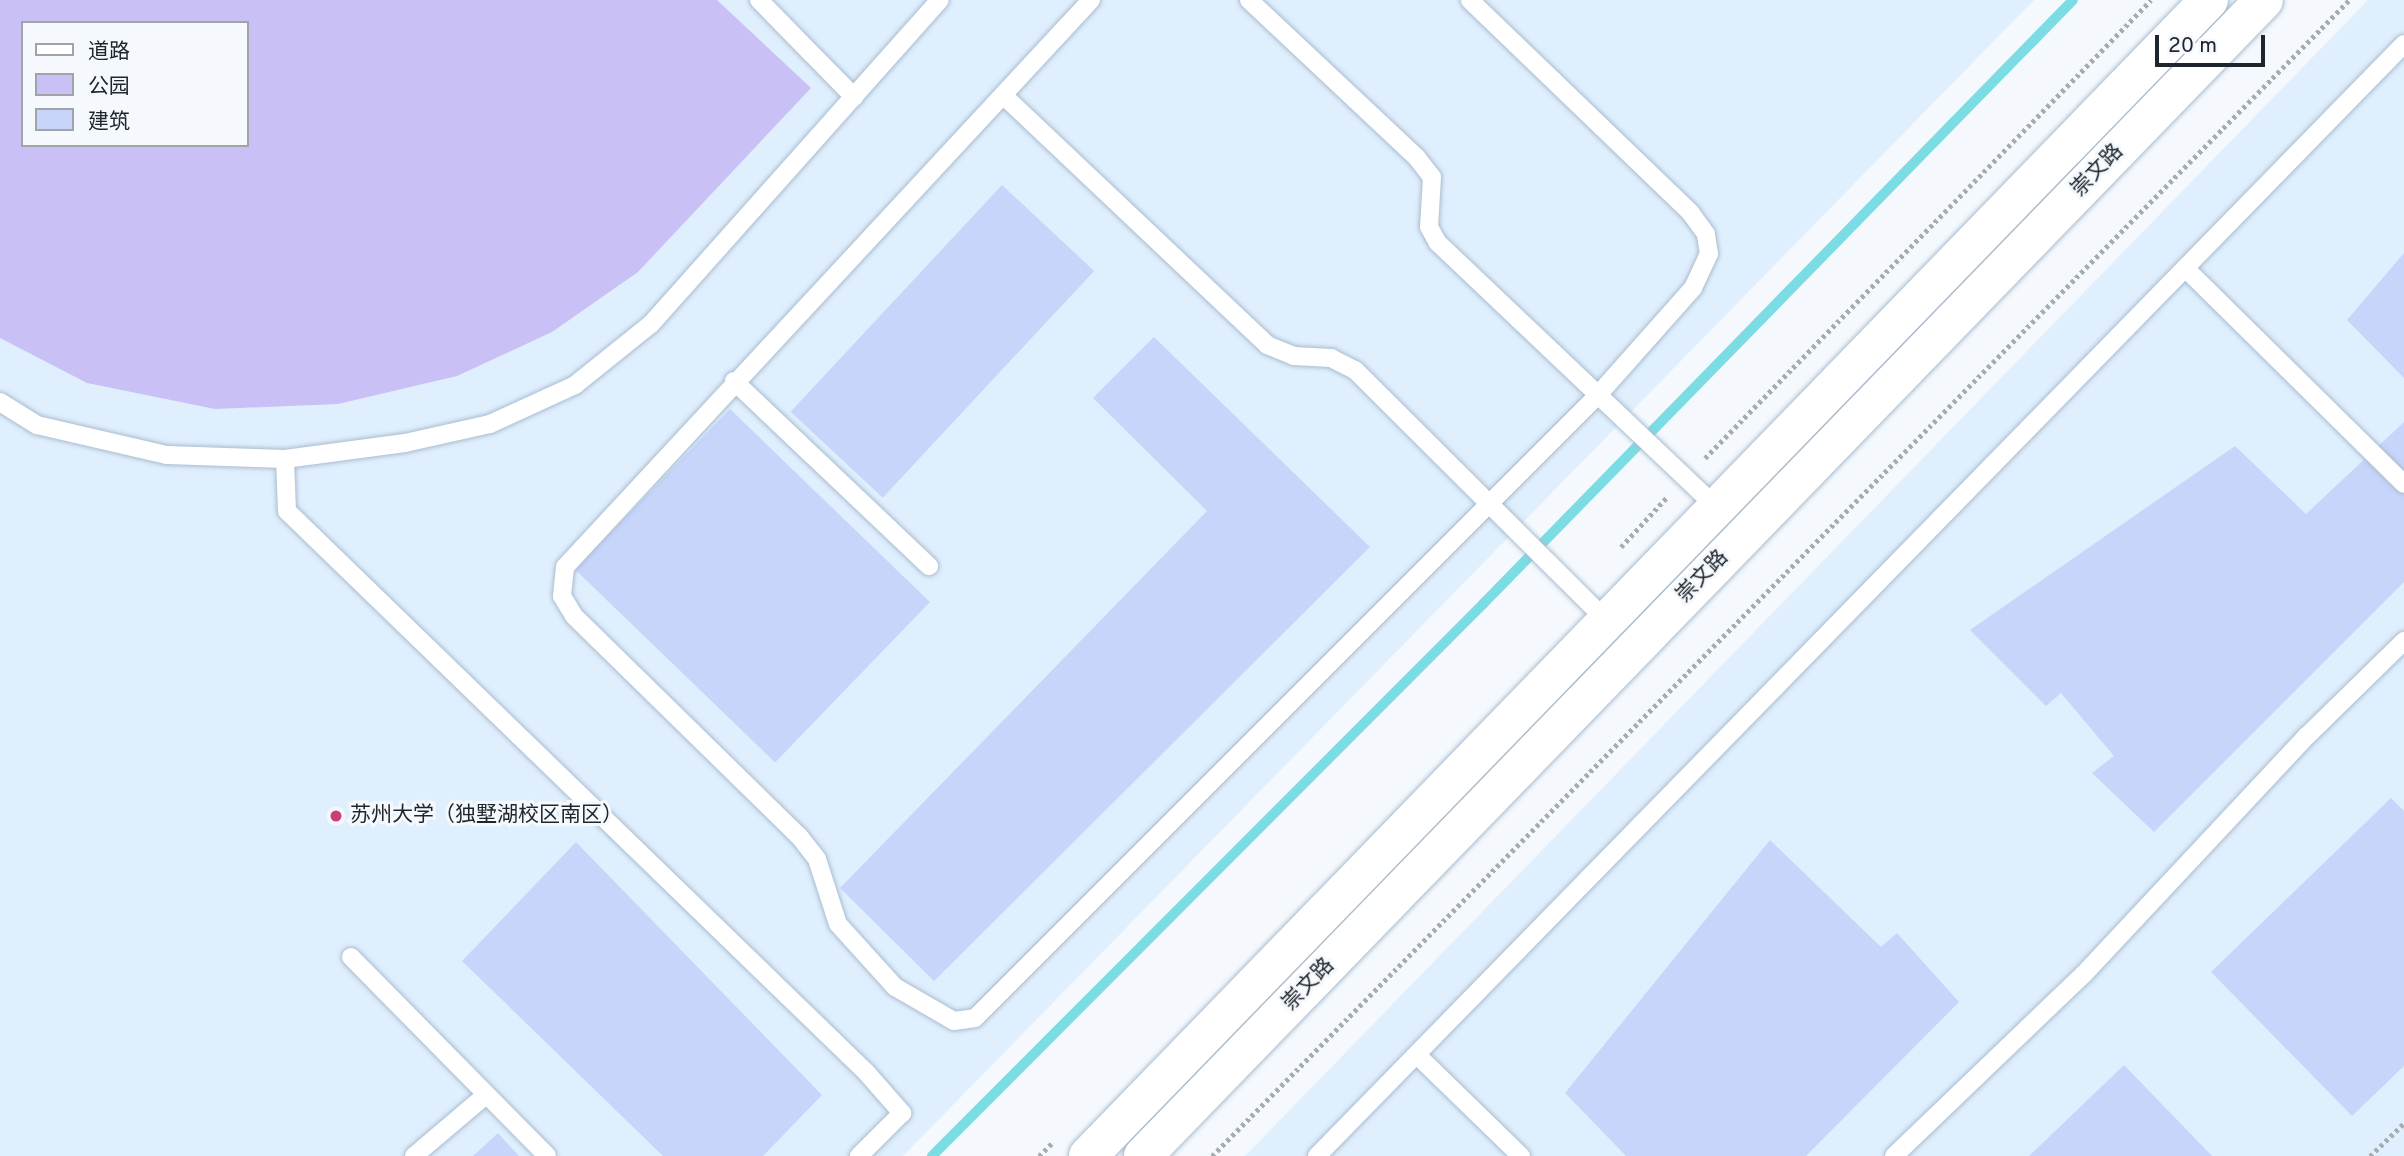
<!DOCTYPE html>
<html>
<head>
<meta charset="utf-8">
<style>
  body { margin:0 }
  #map { position:relative; width:2404px; height:1156px; overflow:hidden; background:#f5f9fd; font-family:Overpass,"Noto Sans SC",sans-serif }
  div>[style] { position:absolute }
  .built>* { inset:0; background:#dfeffe }
  .green>* { inset:0; background:#c9c1f6 }
  .stream>* { height:10px; margin:-5px; padding:0 5px; transform-origin:5px; border-radius:5px; background:#7bdce3 }
  .building>* { inset:0; background:#c7d5fb; transform-origin:0 0 }
  .path>* { height:4.5px; margin-top:-2.25px; transform-origin:0; background:repeating-linear-gradient(90deg,#a7acb1 0 3.5px,transparent 0 7px) }
  .roads { filter:drop-shadow(0 0 2px #a9bccf) drop-shadow(0 0 2px #a9bccf) }
  .lane>* { height:18px; margin:-9px; padding:0 9px; transform-origin:9px; border-radius:9px; background:#fff }
  .secondary>* { height:38px; margin:-19px; padding:0 19px; transform-origin:19px; border-radius:19px; background:#fff }
  .dots>* { width:19px; height:19px; translate:-50% -50%; box-sizing:border-box; border:4px solid #f5f9fd; border-radius:50% }
  span { translate:-50% -50%; white-space:nowrap; text-align:center; line-height:1.15; -webkit-text-stroke:6px #f5f9fd; paint-order:stroke }
  .street-label { font-size:21px; color:#1e252c }
  .poi-label { font-size:21px; color:#1e252c }
  .left { translate:0 -50%; text-align:left }
  .legend { position:absolute; left:21px; top:21px; width:228px; height:126px; box-sizing:border-box; background:#f5f9fd; border:2px solid #9fa4a9; margin:0; padding:9px 12px; list-style:none; font-size:21px; color:#1e252c }
  .legend li { display:flex; align-items:center; gap:14px; height:35px }
  .legend b { width:35px; border:2px solid #9fa4a9 }
  .scale { position:absolute; left:2155px; top:35px; width:110px; height:32px; box-sizing:border-box; border:4px solid #1e252c; border-top:0; padding-left:9px; font-size:21px; line-height:24px; white-space:nowrap; color:#1e252c; -webkit-text-stroke:5px #f5f9fd; paint-order:stroke }
</style>
</head>
<body>
<div id="map">
  <div class="built">
    <div style="clip-path:polygon(evenodd,0 0,2034px 0,903px 1156px,0 1156px,0 0,23px 23px,247px 23px,247px 145px,23px 145px,23px 23px)"></div>
    <div style="clip-path:polygon(2368px 0,2404px 0,2404px 1156px,1245px 1156px)"></div>
  </div>
  <div class="green">
    <div style="clip-path:polygon(evenodd,0 0,717px 0,811px 88px,638px 272px,552px 332px,457px 376px,338px 404px,215px 409px,87px 383px,0 338px,0 0,23px 23px,247px 23px,247px 145px,23px 145px,23px 23px)"></div>
  </div>
  <div class="stream">
    <div style="left:932px;top:1156px;width:780px;rotate:-45.05deg"></div>
    <div style="left:1483px;top:604px;width:844px;rotate:-45.67deg"></div>
  </div>
  <div class="building">
    <div style="left:1002px;top:185px;width:126px;height:310px;rotate:43deg"></div>
    <div style="clip-path:polygon(2404px 253px,2404px 378px,2347px 320px)"></div>
    <div style="clip-path:polygon(1154px 337px,1370px 547px,934px 981px,840px 888px,1207px 511px,1093px 398px)"></div>
    <div style="left:730px;top:409px;width:278px;height:223px;rotate:44deg"></div>
    <div style="clip-path:polygon(2404px 422px,2404px 582px,2154px 832px,2092px 773px,2114px 756px,2061px 693px,2046px 706px,1970px 630px,2235px 446px,2306px 514px)"></div>
    <div style="clip-path:polygon(2391px 798px,2404px 811px,2404px 1066px,2352px 1116px,2211px 972px)"></div>
    <div style="clip-path:polygon(1770px 840px,1881px 947px,1897px 933px,1959px 1002px,1806px 1156px,1626px 1156px,1565px 1093px)"></div>
    <div style="clip-path:polygon(576px 842px,822px 1095px,763px 1156px,663px 1156px,462px 961px)"></div>
    <div style="clip-path:polygon(2124px 1065px,2212px 1156px,2029px 1156px)"></div>
    <div style="clip-path:polygon(498px 1133px,519px 1156px,473px 1156px)"></div>
  </div>
  <div class="path">
    <div style="left:1705px;top:458px;width:639px;rotate:-45.76deg"></div>
    <div style="left:1621px;top:547px;width:68px;rotate:-47.4deg"></div>
    <div style="left:1039px;top:1156px;width:18px;rotate:-45deg"></div>
    <div style="left:1212px;top:1156px;width:1621px;rotate:-45.47deg"></div>
    <div style="left:2370px;top:1156px;width:47px;rotate:-44.1deg"></div>
  </div>
  <div class="roads">
    <div class="lane">
      <div style="left:759px;top:0;width:136px;rotate:45.6deg"></div>
      <div style="left:1091px;top:0;width:773px;rotate:132.85deg"></div>
      <div style="left:565px;top:567px;width:29px;rotate:96deg"></div>
      <div style="left:562px;top:596px;width:23px;rotate:59deg"></div>
      <div style="left:574px;top:616px;width:315px;rotate:44.4deg"></div>
      <div style="left:799px;top:836px;width:29px;rotate:52deg"></div>
      <div style="left:817px;top:859px;width:68px;rotate:72.1deg"></div>
      <div style="left:838px;top:924px;width:85px;rotate:47.9deg"></div>
      <div style="left:895px;top:987px;width:68px;rotate:30deg"></div>
      <div style="left:954px;top:1021px;width:21px;rotate:-8deg"></div>
      <div style="left:975px;top:1018px;width:881px;rotate:-45deg"></div>
      <div style="left:1598px;top:395px;width:143px;rotate:-48.4deg"></div>
      <div style="left:1693px;top:288px;width:38px;rotate:-65deg"></div>
      <div style="left:1709px;top:254px;width:20px;rotate:-99deg"></div>
      <div style="left:1706px;top:234px;width:26px;rotate:-126deg"></div>
      <div style="left:1691px;top:213px;width:307px;rotate:-136.1deg"></div>
      <div style="left:1249px;top:0;width:231px;rotate:43.2deg"></div>
      <div style="left:1417px;top:158px;width:24px;rotate:52deg"></div>
      <div style="left:1432px;top:177px;width:50px;rotate:93.4deg"></div>
      <div style="left:1429px;top:227px;width:18px;rotate:61deg"></div>
      <div style="left:1438px;top:243px;width:388px;rotate:43.5deg"></div>
      <div style="left:1003px;top:95px;width:364px;rotate:43.4deg"></div>
      <div style="left:1267px;top:345px;width:29px;rotate:22deg"></div>
      <div style="left:1294px;top:356px;width:37px;rotate:3deg"></div>
      <div style="left:1331px;top:358px;width:27px;rotate:27deg"></div>
      <div style="left:1355px;top:370px;width:359px;rotate:44.9deg"></div>
      <div style="left:2186px;top:269px;width:306px;rotate:44.6deg"></div>
      <div style="left:734px;top:381px;width:269px;rotate:43.5deg"></div>
      <div style="left:0;top:402px;width:44px;rotate:31.9deg"></div>
      <div style="left:37px;top:425px;width:133px;rotate:13deg"></div>
      <div style="left:167px;top:455px;width:118px;rotate:1.9deg"></div>
      <div style="left:285px;top:459px;width:121px;rotate:-7.6deg"></div>
      <div style="left:405px;top:443px;width:87px;rotate:-12.6deg"></div>
      <div style="left:490px;top:424px;width:94px;rotate:-24.6deg"></div>
      <div style="left:575px;top:385px;width:97px;rotate:-38.8deg"></div>
      <div style="left:651px;top:324px;width:434px;rotate:-48.3deg"></div>
      <div style="left:285px;top:459px;width:52px;rotate:87.8deg"></div>
      <div style="left:287px;top:511px;width:806px;rotate:44.1deg"></div>
      <div style="left:866px;top:1072px;width:55px;rotate:48.7deg"></div>
      <div style="left:902px;top:1113px;width:61px;rotate:135deg"></div>
      <div style="left:351px;top:957px;width:279px;rotate:45.4deg"></div>
      <div style="left:1417px;top:1055px;width:145px;rotate:44.2deg"></div>
      <div style="left:414px;top:1156px;width:94px;rotate:-40.3deg"></div>
      <div style="left:1317px;top:1156px;width:1555px;rotate:-45.65deg"></div>
      <div style="left:1894px;top:1156px;width:262px;rotate:-43.8deg"></div>
      <div style="left:2083px;top:975px;width:328px;rotate:-46.9deg"></div>
      <div style="left:2307px;top:736px;width:136px;rotate:-44.4deg"></div>
    </div>
    <div class="secondary">
      <div style="left:1088px;top:1156px;width:1610px;rotate:-45.88deg"></div>
      <div style="left:1143px;top:1156px;width:1610px;rotate:-45.88deg"></div>
    </div>
  </div>
  <div class="dots">
    <div style="left:336px;top:816px;background:#c93f79"></div>
  </div>
  <div class="street-label">
    <span style="left:2098px;top:171px;rotate:-46deg">崇文路</span>
    <span style="left:1703px;top:577px;rotate:-46deg">崇文路</span>
    <span style="left:1309px;top:985px;rotate:-46deg">崇文路</span>
  </div>
  <div class="poi-label">
    <span class="left" style="left:350px;top:816px">苏州大学（独墅湖校区南区）</span>
  </div>
  <ul class="legend">
  <li><b style="height:9px;background:#fff"></b>道路</li>
  <li><b style="height:19px;background:#c9c1f6"></b>公园</li>
  <li><b style="height:19px;background:#c7d5fb"></b>建筑</li>
  </ul>
  <div class="scale">20 m</div>
</div>
</body>
</html>
